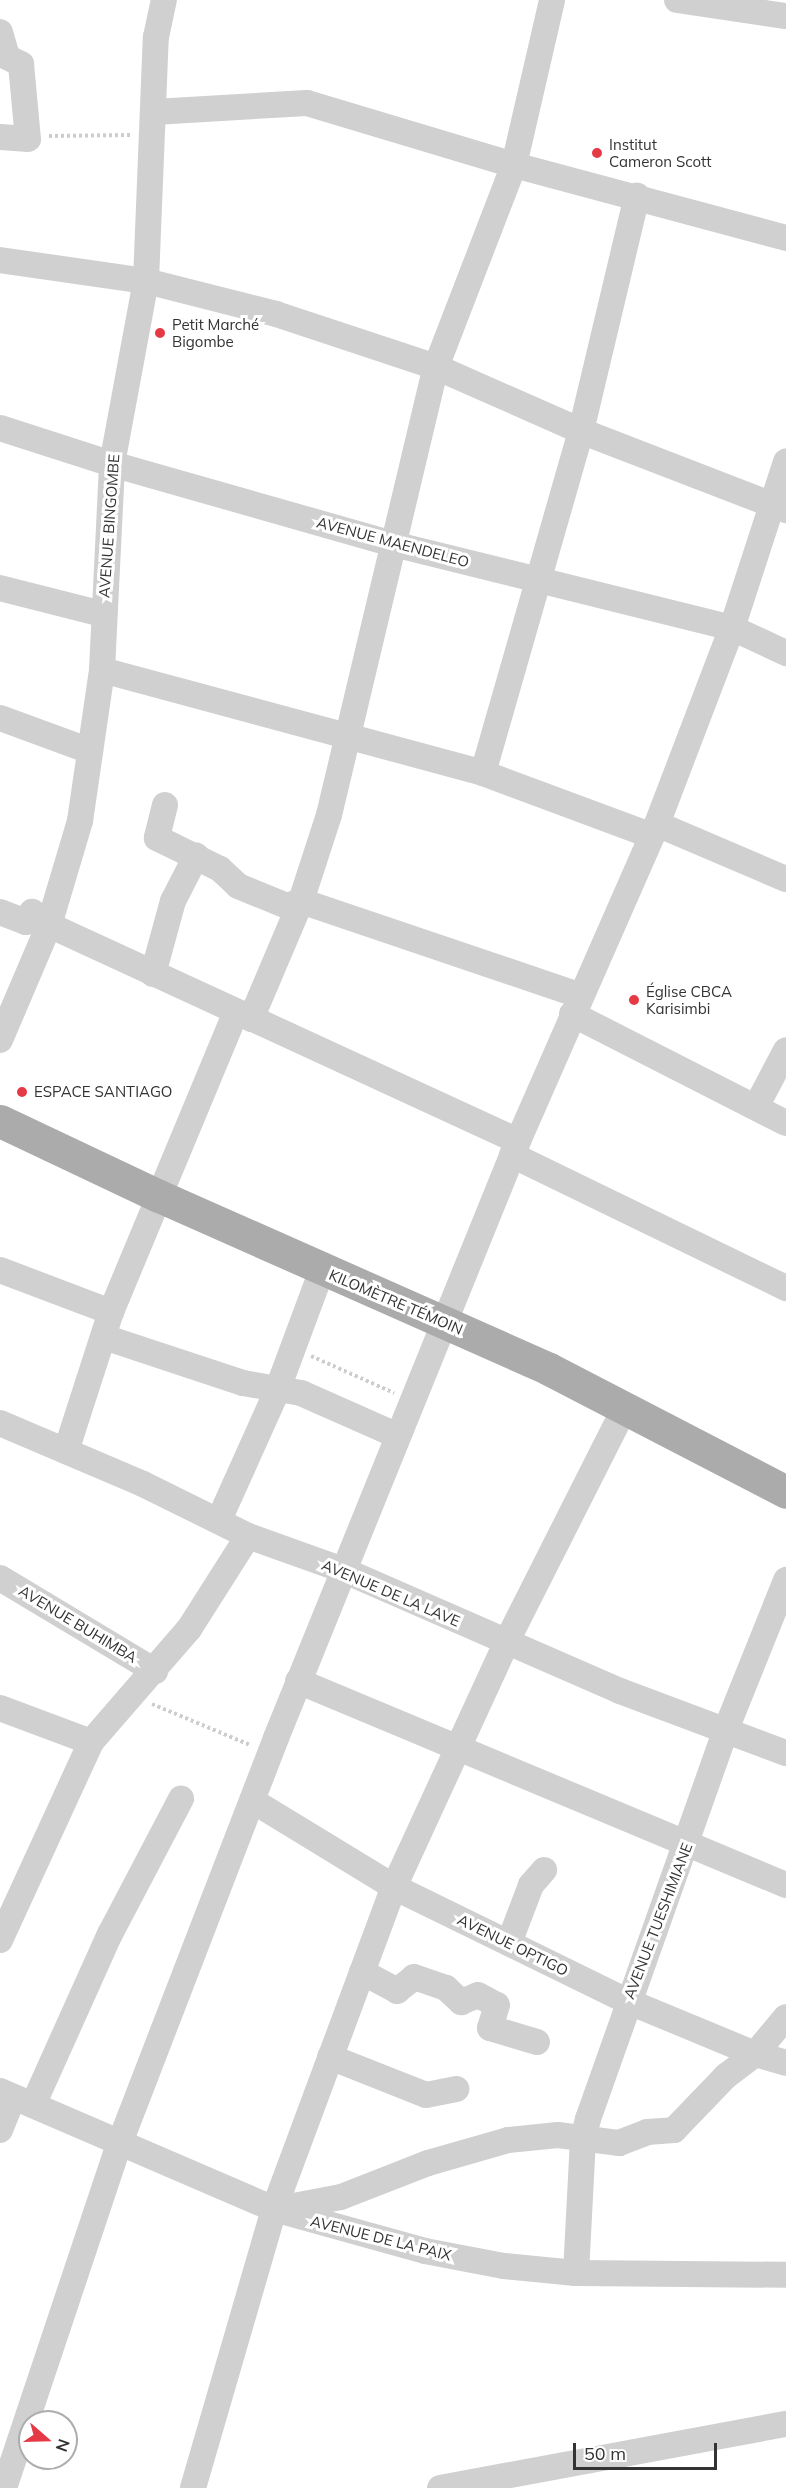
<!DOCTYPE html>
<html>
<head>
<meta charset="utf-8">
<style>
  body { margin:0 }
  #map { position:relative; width:786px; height:2488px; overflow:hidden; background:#fff; font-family:Mulish,sans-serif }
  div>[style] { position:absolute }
  .path>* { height:4px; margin-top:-2px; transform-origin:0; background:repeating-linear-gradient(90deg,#cdcdcd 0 3px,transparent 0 6px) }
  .minor>* { height:26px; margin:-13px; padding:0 13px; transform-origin:13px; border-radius:13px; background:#d0d0d0 }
  .major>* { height:33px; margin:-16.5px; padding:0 16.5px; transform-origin:16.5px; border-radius:16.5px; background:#ababab }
  .dots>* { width:16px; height:16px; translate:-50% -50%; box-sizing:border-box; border:3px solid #fff; border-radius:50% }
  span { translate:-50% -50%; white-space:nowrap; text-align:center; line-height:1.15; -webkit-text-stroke:6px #fff; paint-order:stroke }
  .poi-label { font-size:15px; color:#333 }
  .left { translate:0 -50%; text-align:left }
  .street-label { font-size:15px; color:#333 }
  .north { position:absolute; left:18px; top:2410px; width:60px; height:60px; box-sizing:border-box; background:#fff; border:2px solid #adadad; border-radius:50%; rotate:110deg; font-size:16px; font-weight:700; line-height:24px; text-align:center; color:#333 }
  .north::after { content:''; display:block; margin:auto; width:21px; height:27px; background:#e63946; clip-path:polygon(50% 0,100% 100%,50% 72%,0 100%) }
  .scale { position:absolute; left:573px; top:2443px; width:144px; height:27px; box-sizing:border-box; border:3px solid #333; border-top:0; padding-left:8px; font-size:18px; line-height:21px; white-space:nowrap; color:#333; -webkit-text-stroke:4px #fff; paint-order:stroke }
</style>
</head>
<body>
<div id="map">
  <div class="path">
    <div style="left:49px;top:136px;width:82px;rotate:-0.7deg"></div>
    <div style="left:311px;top:1356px;width:91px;rotate:24deg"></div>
    <div style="left:152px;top:1704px;width:106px;rotate:22.7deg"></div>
  </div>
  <div class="minor">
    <div style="left:677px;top:0;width:110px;rotate:8.4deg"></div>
    <div style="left:0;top:32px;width:26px;rotate:74deg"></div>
    <div style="left:7px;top:57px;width:16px;rotate:27deg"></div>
    <div style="left:21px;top:64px;width:75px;rotate:84.7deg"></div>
    <div style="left:28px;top:139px;width:28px;rotate:-176deg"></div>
    <div style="left:154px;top:112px;width:153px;rotate:-3.4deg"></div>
    <div style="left:307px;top:103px;width:216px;rotate:16.7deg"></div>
    <div style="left:514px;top:165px;width:282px;rotate:15deg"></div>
    <div style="left:0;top:260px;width:148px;rotate:8.2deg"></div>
    <div style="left:146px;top:281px;width:134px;rotate:14.2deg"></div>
    <div style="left:276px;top:314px;width:169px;rotate:18.3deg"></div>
    <div style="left:436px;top:367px;width:158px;rotate:23.8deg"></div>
    <div style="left:581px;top:431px;width:220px;rotate:21.1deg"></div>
    <div style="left:0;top:428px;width:118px;rotate:17.8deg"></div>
    <div style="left:112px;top:464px;width:292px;rotate:15.9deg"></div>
    <div style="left:393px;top:544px;width:349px;rotate:13.9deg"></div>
    <div style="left:732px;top:628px;width:60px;rotate:24.8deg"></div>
    <div style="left:0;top:588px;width:105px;rotate:14.3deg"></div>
    <div style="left:102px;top:670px;width:395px;rotate:15.1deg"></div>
    <div style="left:483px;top:773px;width:180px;rotate:20.4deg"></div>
    <div style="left:0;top:718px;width:96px;rotate:20.1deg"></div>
    <div style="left:483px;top:773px;width:356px;rotate:-74deg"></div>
    <div style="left:581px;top:431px;width:242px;rotate:-76.6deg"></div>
    <div style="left:165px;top:805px;width:34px;rotate:104deg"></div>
    <div style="left:157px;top:838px;width:70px;rotate:26.2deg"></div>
    <div style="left:220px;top:869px;width:25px;rotate:43deg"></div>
    <div style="left:238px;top:886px;width:53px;rotate:22.2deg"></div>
    <div style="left:287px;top:906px;width:15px;rotate:-20deg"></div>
    <div style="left:301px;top:901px;width:293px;rotate:18.7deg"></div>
    <div style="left:657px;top:824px;width:140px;rotate:23.1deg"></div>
    <div style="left:0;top:912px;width:28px;rotate:21deg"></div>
    <div style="left:26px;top:922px;width:12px;rotate:-59deg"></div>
    <div style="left:32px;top:912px;width:21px;rotate:37deg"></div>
    <div style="left:49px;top:925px;width:516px;rotate:24.73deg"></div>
    <div style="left:153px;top:974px;width:76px;rotate:-74.7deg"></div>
    <div style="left:173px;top:901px;width:51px;rotate:-62.9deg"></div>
    <div style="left:572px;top:1014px;width:240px;rotate:27deg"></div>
    <div style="left:251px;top:1019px;width:128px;rotate:-67deg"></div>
    <div style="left:301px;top:901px;width:90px;rotate:-72deg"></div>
    <div style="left:329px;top:815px;width:461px;rotate:-76.6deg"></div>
    <div style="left:436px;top:367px;width:217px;rotate:-68.9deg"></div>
    <div style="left:514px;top:165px;width:169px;rotate:-77deg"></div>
    <div style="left:0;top:1040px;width:125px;rotate:-66.9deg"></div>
    <div style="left:49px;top:925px;width:109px;rotate:-73.4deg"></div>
    <div style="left:80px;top:821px;width:153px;rotate:-81.7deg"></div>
    <div style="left:102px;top:670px;width:206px;rotate:-87.2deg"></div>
    <div style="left:112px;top:464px;width:186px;rotate:-79.5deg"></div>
    <div style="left:146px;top:281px;width:244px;rotate:-87.7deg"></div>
    <div style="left:156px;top:37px;width:38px;rotate:-78deg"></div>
    <div style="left:756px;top:1107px;width:64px;rotate:-62.2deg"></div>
    <div style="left:512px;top:1155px;width:305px;rotate:25.9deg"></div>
    <div style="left:0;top:1270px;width:119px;rotate:20.7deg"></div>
    <div style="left:104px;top:1337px;width:146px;rotate:18.3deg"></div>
    <div style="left:243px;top:1383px;width:59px;rotate:9.8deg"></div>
    <div style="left:301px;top:1393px;width:106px;rotate:23.9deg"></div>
    <div style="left:0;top:1423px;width:155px;rotate:23.1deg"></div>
    <div style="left:143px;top:1484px;width:117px;rotate:26.3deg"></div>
    <div style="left:248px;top:1536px;width:101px;rotate:19.7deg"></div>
    <div style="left:343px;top:1570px;width:302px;rotate:23.6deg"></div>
    <div style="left:620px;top:1691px;width:177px;rotate:20.5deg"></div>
    <div style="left:66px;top:1451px;width:146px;rotate:-72.1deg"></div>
    <div style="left:111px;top:1312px;width:325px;rotate:-67.4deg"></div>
    <div style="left:219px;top:1520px;width:141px;rotate:-65.8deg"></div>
    <div style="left:277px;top:1391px;width:129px;rotate:-69.6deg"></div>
    <div style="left:0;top:1578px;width:181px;rotate:31deg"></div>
    <div style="left:298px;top:1681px;width:529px;rotate:22.69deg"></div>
    <div style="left:0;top:1708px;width:97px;rotate:20.5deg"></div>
    <div style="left:253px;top:1801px;width:165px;rotate:31.4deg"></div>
    <div style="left:394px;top:1887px;width:259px;rotate:26.1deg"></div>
    <div style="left:627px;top:2001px;width:139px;rotate:22.5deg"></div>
    <div style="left:755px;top:2054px;width:32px;rotate:16deg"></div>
    <div style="left:0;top:1940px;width:218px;rotate:-65.3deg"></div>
    <div style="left:91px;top:1742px;width:150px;rotate:-49.1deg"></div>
    <div style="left:189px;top:1629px;width:110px;rotate:-57.6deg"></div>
    <div style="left:509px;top:1943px;width:62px;rotate:-69.2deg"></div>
    <div style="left:531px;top:1885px;width:20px;rotate:-49deg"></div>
    <div style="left:362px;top:1972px;width:40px;rotate:28deg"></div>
    <div style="left:397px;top:1991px;width:22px;rotate:-39deg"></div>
    <div style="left:414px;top:1977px;width:34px;rotate:19deg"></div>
    <div style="left:446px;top:1988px;width:21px;rotate:43deg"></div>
    <div style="left:461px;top:2002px;width:18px;rotate:-22deg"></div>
    <div style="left:478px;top:1995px;width:21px;rotate:28deg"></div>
    <div style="left:497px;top:2005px;width:24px;rotate:107deg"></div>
    <div style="left:490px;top:2028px;width:49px;rotate:16.6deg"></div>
    <div style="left:330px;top:2057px;width:103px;rotate:21.6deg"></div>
    <div style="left:426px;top:2095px;width:31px;rotate:-11deg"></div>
    <div style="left:0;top:2091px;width:298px;rotate:23.3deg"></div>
    <div style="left:274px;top:2209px;width:157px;rotate:15.5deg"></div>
    <div style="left:425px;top:2251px;width:80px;rotate:10.8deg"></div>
    <div style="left:504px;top:2266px;width:72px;rotate:5.6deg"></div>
    <div style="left:576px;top:2273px;width:210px;rotate:0.5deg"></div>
    <div style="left:33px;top:2105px;width:188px;rotate:-65.8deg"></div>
    <div style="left:110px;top:1934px;width:153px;rotate:-62.3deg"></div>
    <div style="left:0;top:2130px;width:35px;rotate:-68deg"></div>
    <div style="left:283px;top:2208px;width:59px;rotate:-10.7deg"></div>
    <div style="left:341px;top:2197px;width:93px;rotate:-21.3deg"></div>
    <div style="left:428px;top:2163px;width:83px;rotate:-16deg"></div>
    <div style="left:508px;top:2140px;width:50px;rotate:-5.7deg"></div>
    <div style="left:558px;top:2135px;width:62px;rotate:7.5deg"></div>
    <div style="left:619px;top:2143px;width:30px;rotate:-21deg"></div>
    <div style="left:647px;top:2132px;width:27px;rotate:-4deg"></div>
    <div style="left:674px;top:2130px;width:75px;rotate:-46.1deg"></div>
    <div style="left:726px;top:2076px;width:36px;rotate:-37deg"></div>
    <div style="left:755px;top:2054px;width:48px;rotate:-50deg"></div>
    <div style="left:576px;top:2273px;width:134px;rotate:-87deg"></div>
    <div style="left:583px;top:2139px;width:21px;rotate:-76deg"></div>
    <div style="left:588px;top:2119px;width:411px;rotate:-70.5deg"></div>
    <div style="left:725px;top:1732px;width:164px;rotate:-68.1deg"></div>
    <div style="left:4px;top:2488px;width:362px;rotate:-71.5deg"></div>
    <div style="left:119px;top:2145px;width:436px;rotate:-68.9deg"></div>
    <div style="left:276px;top:1738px;width:644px;rotate:-67.93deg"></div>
    <div style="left:518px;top:1141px;width:346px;rotate:-66.3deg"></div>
    <div style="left:657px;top:824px;width:210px;rotate:-69.1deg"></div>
    <div style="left:732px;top:628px;width:175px;rotate:-72deg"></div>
    <div style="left:193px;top:2488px;width:291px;rotate:-73.8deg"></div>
    <div style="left:274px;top:2209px;width:344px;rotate:-69.6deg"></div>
    <div style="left:394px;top:1887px;width:268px;rotate:-65.3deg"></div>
    <div style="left:506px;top:1643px;width:262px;rotate:-63.2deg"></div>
    <div style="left:440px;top:2488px;width:352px;rotate:-10.5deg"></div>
  </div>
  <div class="major">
    <div style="left:0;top:1121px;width:176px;rotate:25.3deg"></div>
    <div style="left:159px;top:1196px;width:427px;rotate:23.9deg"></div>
    <div style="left:549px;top:1369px;width:267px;rotate:27.4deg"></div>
  </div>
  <div class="dots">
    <div style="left:597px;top:153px;background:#e63946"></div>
    <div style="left:160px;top:333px;background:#e63946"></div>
    <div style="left:634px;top:1000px;background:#e63946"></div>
    <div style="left:22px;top:1092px;background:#e63946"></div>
  </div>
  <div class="poi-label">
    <span class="left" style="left:609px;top:153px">Institut<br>Cameron Scott</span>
    <span class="left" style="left:172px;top:333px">Petit Marché<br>Bigombe</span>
    <span class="left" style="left:646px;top:1000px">Église CBCA<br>Karisimbi</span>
    <span class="left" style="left:34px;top:1092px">ESPACE SANTIAGO</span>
  </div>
  <div class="street-label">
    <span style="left:109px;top:526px;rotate:-86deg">AVENUE BINGOMBE</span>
    <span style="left:393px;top:542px;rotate:15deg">AVENUE MAENDELEO</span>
    <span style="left:396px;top:1302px;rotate:23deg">KILOMÈTRE TÉMOIN</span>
    <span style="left:391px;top:1593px;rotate:23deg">AVENUE DE LA LAVE</span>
    <span style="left:78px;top:1624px;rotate:31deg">AVENUE BUHIMBA</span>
    <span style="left:658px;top:1921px;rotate:-69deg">AVENUE TUESHIMIANE</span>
    <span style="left:513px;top:1945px;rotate:26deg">AVENUE OPTIGO</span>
    <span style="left:381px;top:2238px;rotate:14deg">AVENUE DE LA PAIX</span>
  </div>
  <div class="north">N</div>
  <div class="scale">50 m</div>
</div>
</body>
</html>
